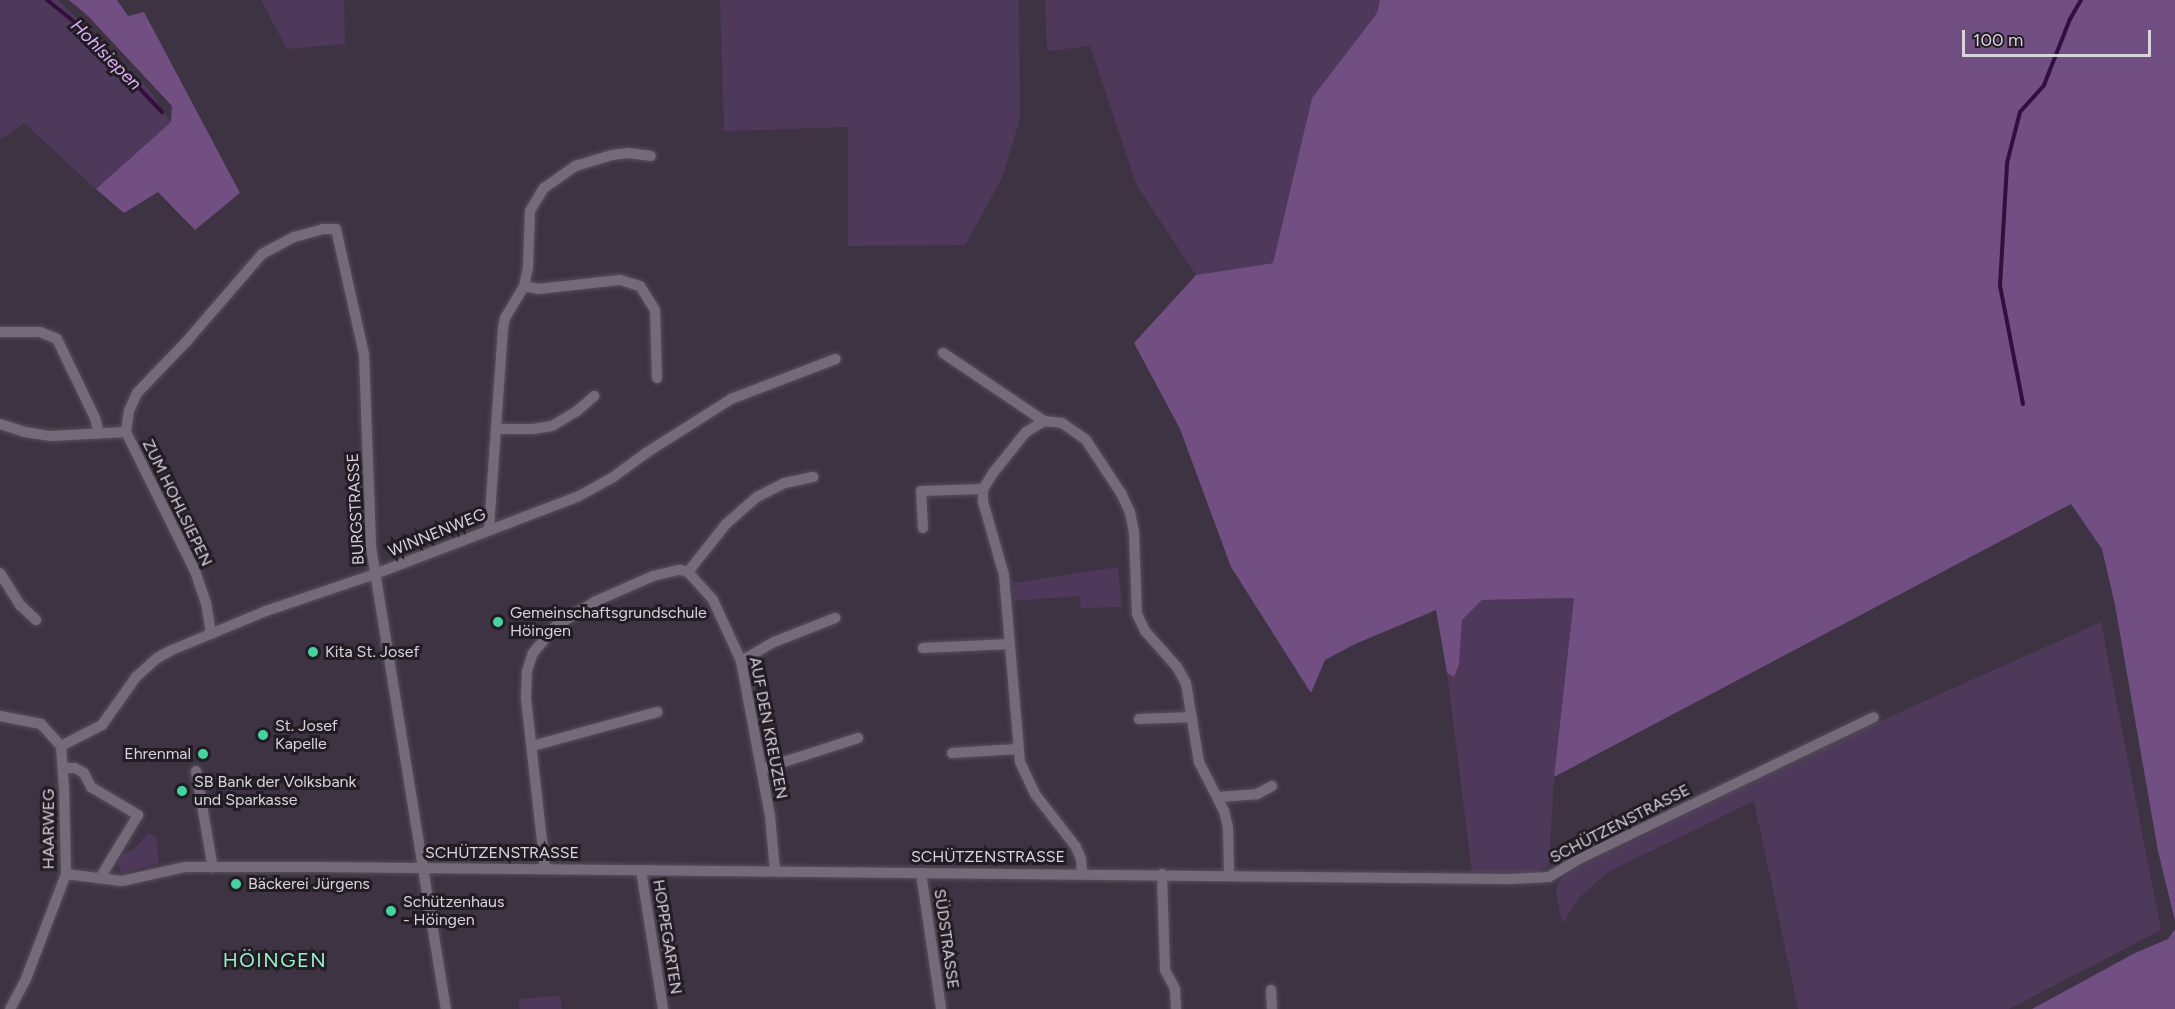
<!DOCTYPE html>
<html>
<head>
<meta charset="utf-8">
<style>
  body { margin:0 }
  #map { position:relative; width:2175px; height:1009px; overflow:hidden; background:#3d3342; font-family:Figtree,sans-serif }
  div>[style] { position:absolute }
  .green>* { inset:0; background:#4f395b }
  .forest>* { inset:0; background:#714f82 }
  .stream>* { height:4px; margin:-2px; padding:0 2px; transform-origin:2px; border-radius:2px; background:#31103f }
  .roads { filter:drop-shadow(0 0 2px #574f5a) drop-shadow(0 0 2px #574f5a) }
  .minor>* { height:10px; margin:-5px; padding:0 5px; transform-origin:5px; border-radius:5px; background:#746a7a }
  .dots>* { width:16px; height:16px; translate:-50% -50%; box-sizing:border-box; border:3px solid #221d24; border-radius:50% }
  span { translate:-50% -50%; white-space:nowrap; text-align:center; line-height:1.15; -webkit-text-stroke:6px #221d24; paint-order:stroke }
  .street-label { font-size:16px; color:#d9d3dc }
  .poi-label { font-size:16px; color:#d9d3dc }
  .left { translate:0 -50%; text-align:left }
  .right { translate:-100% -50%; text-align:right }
  .water-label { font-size:18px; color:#e3affd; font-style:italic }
  .quarter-label { font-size:20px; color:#99f0c9; letter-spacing:1.5px }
  .scale { position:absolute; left:1962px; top:30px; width:189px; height:27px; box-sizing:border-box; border:3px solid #d9d3dc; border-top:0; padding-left:8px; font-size:18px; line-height:21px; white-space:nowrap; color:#d9d3dc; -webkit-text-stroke:4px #221d24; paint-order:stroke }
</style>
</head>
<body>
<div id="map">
  <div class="green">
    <div style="clip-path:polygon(0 0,58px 0,147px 87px,171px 122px,96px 189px,24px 123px,0 140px)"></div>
    <div style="clip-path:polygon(261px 0,344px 0,345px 44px,287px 49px)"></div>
    <div style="clip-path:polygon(720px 0,1019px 0,1020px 118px,1002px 178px,965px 245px,848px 246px,848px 127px,724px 131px)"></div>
    <div style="clip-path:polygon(1045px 0,1380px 0,1377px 13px,1312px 98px,1273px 263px,1196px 275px,1136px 184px,1090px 46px,1047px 51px)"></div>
    <div style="clip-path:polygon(1118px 567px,1122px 607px,1081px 608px,1079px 596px,1014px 601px,1012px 583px)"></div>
    <div style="clip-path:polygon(1574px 598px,1554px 777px,1549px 865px,1534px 873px,1472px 872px,1447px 673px,1454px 677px,1459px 665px,1462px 620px,1482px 600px)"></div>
    <div style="clip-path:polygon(2101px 622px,2161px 930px,2009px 1009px,1798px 1009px,1754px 801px,1608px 872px,1581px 896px,1562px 924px,1556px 893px,1558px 882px,1575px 869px,1878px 722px)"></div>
    <div style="clip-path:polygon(149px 833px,156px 838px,159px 863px,121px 873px,118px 863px,123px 854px,134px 849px)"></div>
    <div style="clip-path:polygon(560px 996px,562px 1009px,520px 1009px,518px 999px)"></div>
  </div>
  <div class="forest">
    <div style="clip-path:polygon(69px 0,117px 0,128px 16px,144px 12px,240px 193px,195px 230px,158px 192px,124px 213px,96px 189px,171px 122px,172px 106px,88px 16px)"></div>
    <div style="clip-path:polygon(1380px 0,2175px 0,2175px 921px,2158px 851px,2115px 605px,2102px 549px,2071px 504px,1554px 777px,1574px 598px,1482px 600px,1462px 620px,1459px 665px,1454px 677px,1447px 673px,1436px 610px,1355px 644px,1325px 660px,1311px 693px,1231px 567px,1180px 429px,1134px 343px,1196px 275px,1273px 263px,1312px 98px,1377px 13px)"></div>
    <div style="clip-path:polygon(2175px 929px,2175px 1009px,2032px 1009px,2135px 953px,2168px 939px)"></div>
  </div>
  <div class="stream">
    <div style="left:47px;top:0;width:45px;rotate:38.7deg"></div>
    <div style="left:82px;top:28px;width:116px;rotate:46.4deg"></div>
    <div style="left:2023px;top:404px;width:120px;rotate:-101deg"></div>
    <div style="left:2000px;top:286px;width:123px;rotate:-86.7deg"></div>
    <div style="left:2007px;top:163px;width:53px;rotate:-75.7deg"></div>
    <div style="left:2020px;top:112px;width:36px;rotate:-48deg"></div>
    <div style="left:2044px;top:85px;width:71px;rotate:-68.5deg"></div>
    <div style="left:2070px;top:19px;width:22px;rotate:-60deg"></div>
  </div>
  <div class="roads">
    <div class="minor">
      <div style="left:524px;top:286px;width:14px;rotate:12deg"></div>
      <div style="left:538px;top:289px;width:82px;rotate:-6.3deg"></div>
      <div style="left:620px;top:280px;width:21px;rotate:17deg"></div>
      <div style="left:640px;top:286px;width:28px;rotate:58deg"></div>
      <div style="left:655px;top:310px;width:68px;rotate:88.3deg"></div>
      <div style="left:0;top:332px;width:40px"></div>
      <div style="left:40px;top:332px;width:18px;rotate:22deg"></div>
      <div style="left:57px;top:339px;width:88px;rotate:64.3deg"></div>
      <div style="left:95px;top:418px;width:16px;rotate:75deg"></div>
      <div style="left:943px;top:353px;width:122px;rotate:34deg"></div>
      <div style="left:0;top:424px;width:26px;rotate:18deg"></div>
      <div style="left:25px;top:432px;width:26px;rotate:9deg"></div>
      <div style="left:51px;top:436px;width:75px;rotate:-3.1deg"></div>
      <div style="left:498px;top:429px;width:35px"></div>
      <div style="left:533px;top:429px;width:19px;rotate:-9deg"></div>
      <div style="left:552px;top:426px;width:29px;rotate:-31deg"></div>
      <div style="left:577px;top:411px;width:23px;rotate:-41deg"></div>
      <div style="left:489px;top:528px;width:200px;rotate:-86deg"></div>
      <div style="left:503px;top:328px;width:10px;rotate:-79deg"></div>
      <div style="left:505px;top:318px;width:37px;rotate:-59deg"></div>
      <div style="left:524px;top:286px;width:19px;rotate:-78deg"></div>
      <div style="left:528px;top:267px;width:56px;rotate:-88deg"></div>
      <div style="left:530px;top:211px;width:27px;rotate:-59deg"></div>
      <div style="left:544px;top:188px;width:39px;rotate:-35deg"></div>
      <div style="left:576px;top:166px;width:38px;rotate:-17deg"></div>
      <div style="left:612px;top:155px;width:17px;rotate:-7deg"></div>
      <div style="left:629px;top:153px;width:22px;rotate:8deg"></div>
      <div style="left:923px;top:528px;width:37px;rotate:-93deg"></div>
      <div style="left:921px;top:491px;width:62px;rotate:-1.8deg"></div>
      <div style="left:688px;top:572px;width:61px;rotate:-51.6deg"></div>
      <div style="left:726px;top:524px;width:41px;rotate:-41.1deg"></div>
      <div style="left:757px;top:497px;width:31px;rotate:-27deg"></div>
      <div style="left:785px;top:483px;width:29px;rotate:-12deg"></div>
      <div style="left:0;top:573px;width:38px;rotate:58deg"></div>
      <div style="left:20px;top:605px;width:22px;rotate:43deg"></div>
      <div style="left:211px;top:634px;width:31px;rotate:-99deg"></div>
      <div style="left:206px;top:603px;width:34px;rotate:-109deg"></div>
      <div style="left:195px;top:571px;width:155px;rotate:-116.4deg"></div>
      <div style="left:126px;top:432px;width:21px;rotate:-82deg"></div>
      <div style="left:129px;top:411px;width:20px;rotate:-66deg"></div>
      <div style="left:137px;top:393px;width:71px;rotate:-46.1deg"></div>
      <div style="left:186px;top:342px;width:116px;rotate:-49.2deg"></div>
      <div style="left:262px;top:254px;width:36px;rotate:-28deg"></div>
      <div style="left:294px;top:237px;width:30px;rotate:-15deg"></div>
      <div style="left:323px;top:229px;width:13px"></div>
      <div style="left:336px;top:229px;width:128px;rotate:77.4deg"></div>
      <div style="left:364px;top:354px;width:193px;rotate:87.9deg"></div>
      <div style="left:371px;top:547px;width:468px;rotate:80.8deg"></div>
      <div style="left:923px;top:648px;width:87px;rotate:-2.6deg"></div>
      <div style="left:741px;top:661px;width:38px;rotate:-30deg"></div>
      <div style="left:774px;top:642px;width:66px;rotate:-21.5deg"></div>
      <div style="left:0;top:716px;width:42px;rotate:11deg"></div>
      <div style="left:41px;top:724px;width:30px;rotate:48deg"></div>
      <div style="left:61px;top:746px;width:39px;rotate:86deg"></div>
      <div style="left:64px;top:785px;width:89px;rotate:88.7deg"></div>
      <div style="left:66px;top:874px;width:112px;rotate:110.9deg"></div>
      <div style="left:26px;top:979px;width:34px;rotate:118deg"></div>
      <div style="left:1139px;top:719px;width:53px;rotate:-2.2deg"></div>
      <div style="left:61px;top:746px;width:46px;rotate:-27.1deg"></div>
      <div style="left:102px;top:725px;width:59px;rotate:-54.7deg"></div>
      <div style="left:136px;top:677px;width:28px;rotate:-42deg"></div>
      <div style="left:157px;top:658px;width:17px;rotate:-28deg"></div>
      <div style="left:172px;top:650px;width:102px;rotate:-22.5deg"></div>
      <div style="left:266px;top:611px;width:115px;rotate:-18.7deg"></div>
      <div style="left:375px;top:574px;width:218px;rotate:-20.9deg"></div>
      <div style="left:579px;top:496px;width:38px;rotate:-29deg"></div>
      <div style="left:612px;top:478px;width:42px;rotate:-36.3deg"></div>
      <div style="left:646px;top:453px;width:101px;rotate:-32.4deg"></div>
      <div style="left:731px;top:399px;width:112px;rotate:-20.9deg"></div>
      <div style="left:532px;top:746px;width:130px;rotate:-15.2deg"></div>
      <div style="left:952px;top:753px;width:66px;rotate:-3.5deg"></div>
      <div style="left:63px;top:768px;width:12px"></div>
      <div style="left:75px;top:768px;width:10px;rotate:29deg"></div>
      <div style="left:84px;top:773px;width:16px;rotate:63deg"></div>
      <div style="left:91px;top:787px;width:55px;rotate:30.8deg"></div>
      <div style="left:138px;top:815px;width:74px;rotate:121.1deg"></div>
      <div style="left:762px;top:769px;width:101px;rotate:-17.9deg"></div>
      <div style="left:196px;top:771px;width:98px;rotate:80.1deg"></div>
      <div style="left:1218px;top:797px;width:39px;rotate:-4deg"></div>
      <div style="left:1257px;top:794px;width:17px;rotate:-28deg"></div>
      <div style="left:545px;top:868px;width:171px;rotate:-96.4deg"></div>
      <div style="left:526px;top:698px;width:27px;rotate:-88deg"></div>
      <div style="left:527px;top:671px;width:19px;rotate:-72deg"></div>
      <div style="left:533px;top:653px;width:35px;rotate:-50deg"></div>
      <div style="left:556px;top:626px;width:47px;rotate:-32deg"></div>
      <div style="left:596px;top:601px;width:62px;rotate:-23.7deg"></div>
      <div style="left:653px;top:576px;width:28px;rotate:-13deg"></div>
      <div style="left:680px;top:570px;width:8px;rotate:14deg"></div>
      <div style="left:688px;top:572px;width:38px;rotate:48deg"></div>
      <div style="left:713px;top:600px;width:67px;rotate:65.3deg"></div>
      <div style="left:741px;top:661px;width:158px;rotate:79.4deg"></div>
      <div style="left:770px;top:816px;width:55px;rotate:84.8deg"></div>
      <div style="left:641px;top:870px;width:141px;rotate:81deg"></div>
      <div style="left:921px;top:873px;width:137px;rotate:81.6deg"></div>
      <div style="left:1082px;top:873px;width:14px;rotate:-94deg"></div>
      <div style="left:1081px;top:859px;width:13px;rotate:-113deg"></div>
      <div style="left:1076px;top:847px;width:67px;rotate:-127.7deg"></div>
      <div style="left:1035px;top:794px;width:35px;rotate:-115deg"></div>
      <div style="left:1020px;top:762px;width:188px;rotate:-94.9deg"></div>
      <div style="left:1004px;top:575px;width:76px;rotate:-106deg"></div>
      <div style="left:983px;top:502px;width:13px;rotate:-90deg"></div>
      <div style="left:983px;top:489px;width:19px;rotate:-58deg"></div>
      <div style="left:993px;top:473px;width:53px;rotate:-51.2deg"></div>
      <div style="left:1026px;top:432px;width:21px;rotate:-31deg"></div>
      <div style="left:1044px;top:421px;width:18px;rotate:6deg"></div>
      <div style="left:1062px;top:423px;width:29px;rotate:35deg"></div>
      <div style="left:1086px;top:440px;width:64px;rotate:56.6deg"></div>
      <div style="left:1121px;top:493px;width:21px;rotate:65deg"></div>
      <div style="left:1130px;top:512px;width:21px;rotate:79deg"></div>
      <div style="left:1134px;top:533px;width:81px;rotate:87.9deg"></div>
      <div style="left:1137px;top:614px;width:19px;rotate:65deg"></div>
      <div style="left:1145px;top:631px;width:48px;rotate:48.4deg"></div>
      <div style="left:1177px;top:667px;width:18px;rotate:61deg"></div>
      <div style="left:1186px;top:683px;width:80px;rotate:80.7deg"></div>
      <div style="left:1199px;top:762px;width:55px;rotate:63deg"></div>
      <div style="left:1224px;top:811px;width:16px;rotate:76deg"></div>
      <div style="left:1228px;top:827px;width:48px;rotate:88.8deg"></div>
      <div style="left:66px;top:874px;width:56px;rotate:7.1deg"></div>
      <div style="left:122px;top:881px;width:65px;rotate:-12.5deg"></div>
      <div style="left:185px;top:867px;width:130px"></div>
      <div style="left:315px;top:867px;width:1195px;rotate:0.58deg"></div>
      <div style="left:1510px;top:879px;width:39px;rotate:-3deg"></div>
      <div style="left:1549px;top:877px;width:35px;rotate:-31deg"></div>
      <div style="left:1579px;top:859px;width:327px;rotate:-25.7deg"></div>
      <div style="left:1162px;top:874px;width:96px;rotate:88.2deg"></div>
      <div style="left:1165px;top:970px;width:21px;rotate:62deg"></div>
      <div style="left:1175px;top:989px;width:20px;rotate:87deg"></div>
      <div style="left:1271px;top:990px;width:19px;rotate:87deg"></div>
    </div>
  </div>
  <div class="dots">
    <div style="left:498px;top:622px;background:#45d49f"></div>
    <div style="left:313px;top:652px;background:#45d49f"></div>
    <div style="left:263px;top:735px;background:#45d49f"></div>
    <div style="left:203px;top:754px;background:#45d49f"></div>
    <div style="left:182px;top:791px;background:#45d49f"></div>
    <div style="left:236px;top:884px;background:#45d49f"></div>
    <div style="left:391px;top:911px;background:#45d49f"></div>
  </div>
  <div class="street-label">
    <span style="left:177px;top:503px;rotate:64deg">ZUM HOHLSIEPEN</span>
    <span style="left:356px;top:509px;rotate:-93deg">BURGSTRASSE</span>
    <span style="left:437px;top:533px;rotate:-22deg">WINNENWEG</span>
    <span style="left:768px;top:728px;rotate:79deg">AUF DEN KREUZEN</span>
    <span style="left:1620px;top:824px;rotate:-27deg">SCHÜTZENSTRASSE</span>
    <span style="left:49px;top:829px;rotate:-90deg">HAARWEG</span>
    <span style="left:502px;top:853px">SCHÜTZENSTRASSE</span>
    <span style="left:988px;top:857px">SCHÜTZENSTRASSE</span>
    <span style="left:667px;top:937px;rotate:81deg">HOPPEGARTEN</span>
    <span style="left:946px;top:939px;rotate:82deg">SÜDSTRASSE</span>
  </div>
  <div class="poi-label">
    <span class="left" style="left:510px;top:622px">Gemeinschaftsgrundschule<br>Höingen</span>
    <span class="left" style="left:325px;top:652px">Kita St. Josef</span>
    <span class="left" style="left:275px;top:735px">St. Josef<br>Kapelle</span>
    <span class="right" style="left:191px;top:754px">Ehrenmal</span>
    <span class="left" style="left:194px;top:791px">SB Bank der Volksbank<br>und Sparkasse</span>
    <span class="left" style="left:248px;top:884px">Bäckerei Jürgens</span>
    <span class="left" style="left:403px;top:911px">Schützenhaus<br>- Höingen</span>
  </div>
  <div class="water-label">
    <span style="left:106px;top:55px;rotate:45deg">Hohlsiepen</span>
  </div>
  <div class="quarter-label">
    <span style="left:275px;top:960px">HÖINGEN</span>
  </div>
  <div class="scale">100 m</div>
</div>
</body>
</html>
